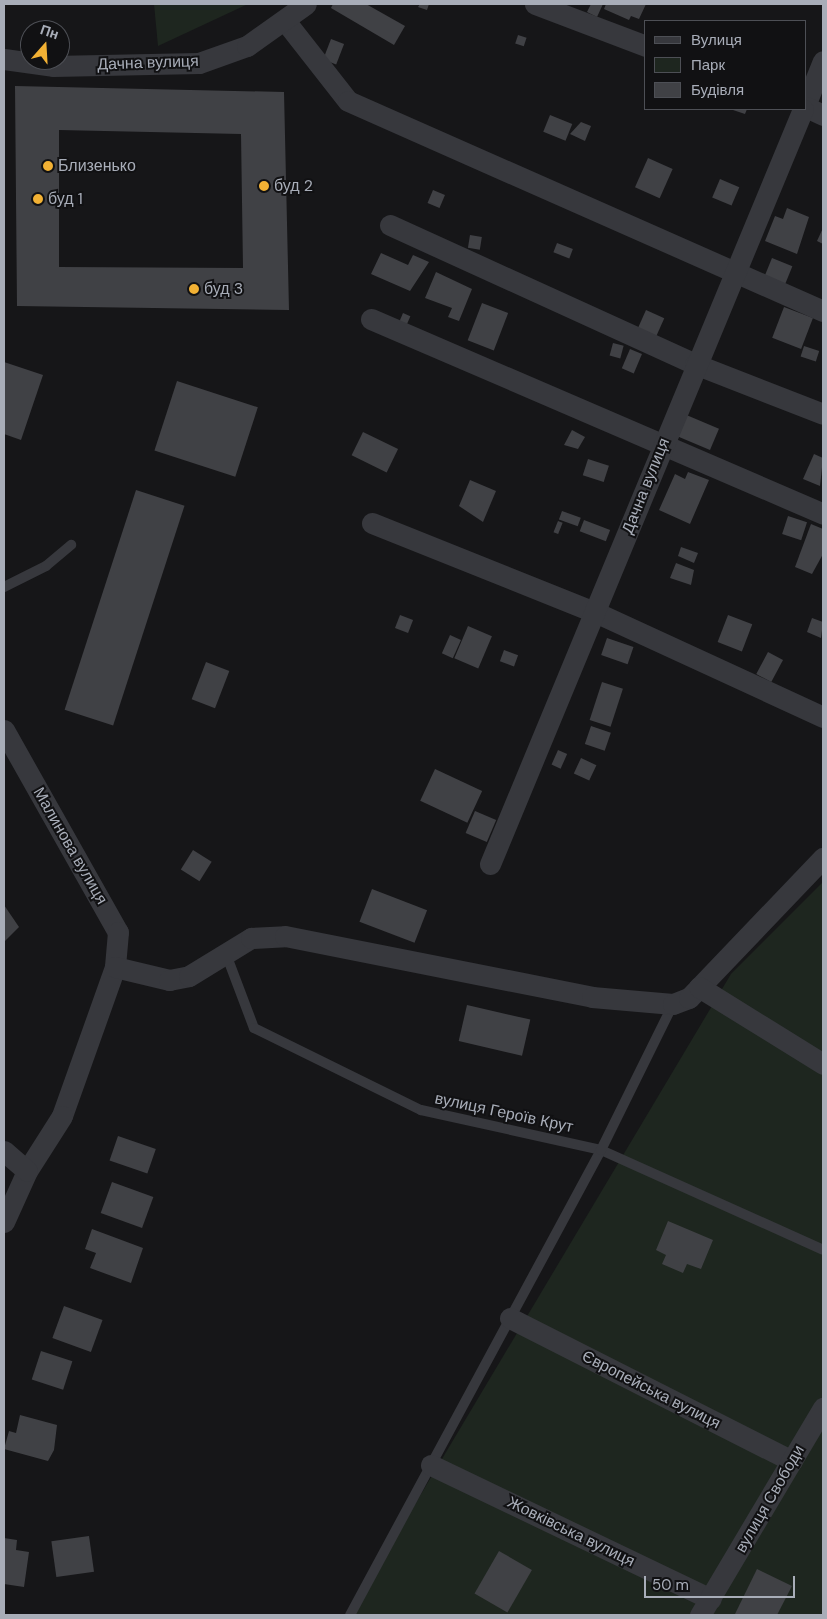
<!DOCTYPE html>
<html>
<head>
<meta charset="utf-8">
<style>
  body { margin:0 }
  #map { position:relative; width:827px; height:1619px; overflow:hidden; background:#161618; font-family:"DM Sans",sans-serif }
  div>[style] { position:absolute }
  .green>* { inset:0; background:#1e261f }
  .building>* { inset:0; background:#404145; transform-origin:0 0 }
  .service>* { height:10px; margin:-5px; padding:0 5px; transform-origin:5px; border-radius:5px; background:#37383d }
  .minor>* { height:21px; margin:-10.5px; padding:0 10.5px; transform-origin:10.5px; border-radius:10.5px; background:#37383d }
  .dots>* { width:14px; height:14px; translate:-50% -50%; box-sizing:border-box; border:2px solid #111113; border-radius:50% }
  span { translate:-50% -50%; white-space:nowrap; text-align:center; line-height:1.15; -webkit-text-stroke:4px #111113; paint-order:stroke }
  .street-label { font-size:16px; color:#a8adb8 }
  .poi-label { font-size:16px; color:#a8adb8 }
  .left { translate:0 -50%; text-align:left }
  .frame { position:absolute; inset:0; border:5px solid #a8adb8; pointer-events:none }
  .legend { position:absolute; left:644px; top:20px; width:162px; height:90px; box-sizing:border-box; background:#111113; border:1px solid #4d4f55; margin:0; padding:6px 9px; list-style:none; font-size:15px; color:#a8adb8 }
  .legend li { display:flex; align-items:center; gap:10px; height:25px }
  .legend b { width:25px; border:1px solid #4d4f55 }
  .north { position:absolute; left:20px; top:20px; width:50px; height:50px; box-sizing:border-box; background:#111113; border:1px solid #4d4f55; border-radius:50%; rotate:19deg; font-size:14px; font-weight:700; line-height:20px; text-align:center; color:#a8adb8 }
  .north::after { content:''; display:block; margin:auto; width:18px; height:22px; background:#f2b134; clip-path:polygon(50% 0,100% 100%,50% 72%,0 100%) }
  .scale { position:absolute; left:644px; top:1576px; width:151px; height:22px; box-sizing:border-box; border:2px solid #a8adb8; border-top:0; padding-left:6px; font-size:15px; line-height:18px; white-space:nowrap; color:#a8adb8; -webkit-text-stroke:4px #111113; paint-order:stroke }
</style>
</head>
<body>
<div id="map">
  <div class="green">
    <div style="clip-path:polygon(154px 4px,248px 4px,158px 46px)"></div>
    <div style="clip-path:polygon(823px 882px,823px 1615px,349px 1615px,731px 974px)"></div>
  </div>
  <div class="building">
    <div style="clip-path:polygon(333px 4px,366px 4px,405px 26px,394px 45px,331px 8px)"></div>
    <div style="clip-path:polygon(420px 4px,429px 4px,427px 10px,418px 7px)"></div>
    <div style="clip-path:polygon(591px 4px,603px 4px,597px 17px,587px 12px)"></div>
    <div style="clip-path:polygon(606px 4px,646px 4px,639px 19px,631px 16px,629px 20px,604px 9px)"></div>
    <div style="left:518px;top:35px;width:9px;height:9px;rotate:18deg"></div>
    <div style="left:331px;top:39px;width:14px;height:22px;rotate:21deg"></div>
    <div style="clip-path:polygon(evenodd,15px 86px,284px 92px,289px 310px,17px 306px,15px 86px,59px 130px,241px 134px,243px 268px,59px 267px,59px 130px)"></div>
    <div style="clip-path:polygon(730px 109px,747px 109px,745px 114px)"></div>
    <div style="left:550px;top:115px;width:24px;height:18px;rotate:22deg"></div>
    <div style="clip-path:polygon(581px 122px,591px 126px,585px 141px,570px 134px)"></div>
    <div style="left:648px;top:158px;width:27px;height:32px;rotate:24deg"></div>
    <div style="left:720px;top:179px;width:21px;height:20px;rotate:23deg"></div>
    <div style="left:433px;top:190px;width:13px;height:14px;rotate:23deg"></div>
    <div style="clip-path:polygon(787px 208px,809px 217px,797px 254px,765px 241px,775px 216px,783px 219px)"></div>
    <div style="clip-path:polygon(823px 228px,823px 244px,817px 241px)"></div>
    <div style="left:470px;top:235px;width:12px;height:13px;rotate:9deg"></div>
    <div style="left:557px;top:243px;width:17px;height:10px;rotate:21deg"></div>
    <div style="clip-path:polygon(381px 253px,408px 265px,413px 255px,429px 262px,410px 291px,371px 274px)"></div>
    <div style="left:772px;top:258px;width:22px;height:19px;rotate:22deg"></div>
    <div style="clip-path:polygon(436px 272px,472px 289px,459px 321px,448px 317px,452px 308px,425px 298px)"></div>
    <div style="left:482px;top:303px;width:28px;height:40px;rotate:21deg"></div>
    <div style="left:784px;top:307px;width:31px;height:33px;rotate:21deg"></div>
    <div style="left:646px;top:310px;width:20px;height:26px;rotate:24deg"></div>
    <div style="left:403px;top:313px;width:8px;height:10px;rotate:23deg"></div>
    <div style="left:613px;top:343px;width:11px;height:13px;rotate:15deg"></div>
    <div style="left:804px;top:346px;width:16px;height:11px;rotate:18deg"></div>
    <div style="left:630px;top:349px;width:13px;height:21px;rotate:23deg"></div>
    <div style="clip-path:polygon(4px 362px,43px 375px,21px 440px,4px 434px)"></div>
    <div style="left:177px;top:381px;width:85px;height:73px;rotate:18deg"></div>
    <div style="left:684px;top:414px;width:38px;height:23px;rotate:23deg"></div>
    <div style="clip-path:polygon(572px 430px,585px 437px,578px 449px,564px 445px)"></div>
    <div style="left:363px;top:432px;width:39px;height:26px;rotate:26deg"></div>
    <div style="clip-path:polygon(814px 454px,823px 458px,820px 486px,803px 479px)"></div>
    <div style="left:588px;top:459px;width:22px;height:17px;rotate:18deg"></div>
    <div style="clip-path:polygon(688px 472px,709px 480px,690px 524px,659px 510px,675px 474px,685px 479px)"></div>
    <div style="clip-path:polygon(470px 480px,496px 491px,483px 522px,459px 506px)"></div>
    <div style="left:136px;top:490px;width:51px;height:231px;rotate:18deg"></div>
    <div style="left:562px;top:511px;width:20px;height:9px;rotate:20deg"></div>
    <div style="left:788px;top:516px;width:20px;height:19px;rotate:18deg"></div>
    <div style="left:584px;top:520px;width:28px;height:12px;rotate:21deg"></div>
    <div style="left:558px;top:521px;width:5px;height:12px;rotate:22deg"></div>
    <div style="clip-path:polygon(811px 524px,823px 529px,823px 554px,812px 574px,795px 567px)"></div>
    <div style="clip-path:polygon(681px 547px,698px 553px,694px 563px,678px 556px)"></div>
    <div style="clip-path:polygon(676px 563px,694px 570px,691px 585px,670px 578px)"></div>
    <div style="left:400px;top:615px;width:14px;height:14px;rotate:21deg"></div>
    <div style="left:728px;top:615px;width:26px;height:29px;rotate:21deg"></div>
    <div style="clip-path:polygon(812px 618px,823px 622px,821px 638px,807px 632px)"></div>
    <div style="left:468px;top:626px;width:26px;height:35px;rotate:23deg"></div>
    <div style="left:450px;top:635px;width:12px;height:20px;rotate:24deg"></div>
    <div style="left:607px;top:638px;width:28px;height:18px;rotate:19deg"></div>
    <div style="left:504px;top:650px;width:15px;height:12px;rotate:20deg"></div>
    <div style="left:768px;top:652px;width:17px;height:25px;rotate:28deg"></div>
    <div style="left:206px;top:662px;width:25px;height:40px;rotate:21deg"></div>
    <div style="left:602px;top:682px;width:22px;height:40px;rotate:18deg"></div>
    <div style="left:591px;top:726px;width:21px;height:19px;rotate:19deg"></div>
    <div style="left:558px;top:750px;width:10px;height:16px;rotate:24deg"></div>
    <div style="left:581px;top:758px;width:17px;height:17px;rotate:25deg"></div>
    <div style="left:435px;top:769px;width:52px;height:35px;rotate:25deg"></div>
    <div style="left:475px;top:811px;width:23px;height:24px;rotate:23deg"></div>
    <div style="left:193px;top:850px;width:22px;height:23px;rotate:32deg"></div>
    <div style="left:372px;top:889px;width:59px;height:35px;rotate:21deg"></div>
    <div style="clip-path:polygon(4px 905px,19px 927px,4px 942px)"></div>
    <div style="left:467px;top:1005px;width:65px;height:37px;rotate:13deg"></div>
    <div style="left:118px;top:1136px;width:40px;height:26px;rotate:19deg"></div>
    <div style="left:112px;top:1182px;width:44px;height:33px;rotate:20deg"></div>
    <div style="clip-path:polygon(668px 1221px,713px 1240px,701px 1269px,687px 1264px,683px 1273px,662px 1264px,666px 1255px,656px 1250px)"></div>
    <div style="clip-path:polygon(92px 1229px,143px 1248px,131px 1283px,90px 1268px,96px 1253px,85px 1249px)"></div>
    <div style="left:64px;top:1306px;width:41px;height:34px;rotate:20deg"></div>
    <div style="left:41px;top:1351px;width:33px;height:30px;rotate:18deg"></div>
    <div style="clip-path:polygon(20px 1415px,57px 1425px,54px 1450px,48px 1461px,4px 1449px,9px 1431px,16px 1433px)"></div>
    <div style="left:89px;top:1536px;width:36px;height:38px;rotate:82deg"></div>
    <div style="clip-path:polygon(4px 1538px,17px 1540px,16px 1550px,29px 1552px,24px 1587px,4px 1584px)"></div>
    <div style="left:499px;top:1551px;width:38px;height:49px;rotate:30deg"></div>
    <div style="clip-path:polygon(757px 1569px,792px 1586px,777px 1615px,735px 1614px)"></div>
  </div>
  <div class="service">
    <div style="left:4px;top:587px;width:47px;rotate:-26.6deg"></div>
    <div style="left:46px;top:566px;width:33px;rotate:-40deg"></div>
    <div style="left:226px;top:954px;width:79px;rotate:69.3deg"></div>
    <div style="left:254px;top:1028px;width:186px;rotate:26.2deg"></div>
    <div style="left:421px;top:1110px;width:184px;rotate:12.5deg"></div>
    <div style="left:601px;top:1150px;width:243px;rotate:24.2deg"></div>
    <div style="left:350px;top:1615px;width:528px;rotate:-61.64deg"></div>
    <div style="left:601px;top:1150px;width:163px;rotate:-63.7deg"></div>
  </div>
  <div class="minor">
    <div style="left:535px;top:4px;width:119px;rotate:20.7deg"></div>
    <div style="left:286px;top:22px;width:100px;rotate:51.9deg"></div>
    <div style="left:348px;top:101px;width:519px;rotate:23.85deg"></div>
    <div style="left:4px;top:59px;width:49px;rotate:8.1deg"></div>
    <div style="left:53px;top:66px;width:146px;rotate:-1.2deg"></div>
    <div style="left:199px;top:63px;width:51px;rotate:-19.5deg"></div>
    <div style="left:247px;top:46px;width:72px;rotate:-35.4deg"></div>
    <div style="left:806px;top:103px;width:45px;rotate:-68deg"></div>
    <div style="left:806px;top:107px;width:19px;rotate:25deg"></div>
    <div style="left:390px;top:225px;width:335px;rotate:24.5deg"></div>
    <div style="left:695px;top:364px;width:137px;rotate:21.3deg"></div>
    <div style="left:371px;top:319px;width:492px;rotate:23.3deg"></div>
    <div style="left:372px;top:523px;width:240px;rotate:21.8deg"></div>
    <div style="left:595px;top:612px;width:251px;rotate:24.7deg"></div>
    <div style="left:4px;top:730px;width:232px;rotate:60.6deg"></div>
    <div style="left:118px;top:932px;width:35px;rotate:95deg"></div>
    <div style="left:115px;top:967px;width:158px;rotate:109.6deg"></div>
    <div style="left:62px;top:1116px;width:65px;rotate:122.5deg"></div>
    <div style="left:27px;top:1171px;width:56px;rotate:114.3deg"></div>
    <div style="left:490px;top:864px;width:817px;rotate:-67.48deg"></div>
    <div style="left:115px;top:967px;width:56px;rotate:13.5deg"></div>
    <div style="left:169px;top:980px;width:20px;rotate:-11deg"></div>
    <div style="left:189px;top:976px;width:73px;rotate:-31.5deg"></div>
    <div style="left:251px;top:938px;width:34px;rotate:-3deg"></div>
    <div style="left:285px;top:936px;width:313px;rotate:11.2deg"></div>
    <div style="left:592px;top:997px;width:81px;rotate:4.9deg"></div>
    <div style="left:673px;top:1004px;width:17px;rotate:-21deg"></div>
    <div style="left:689px;top:998px;width:194px;rotate:-46.3deg"></div>
    <div style="left:699px;top:987px;width:146px;rotate:31.8deg"></div>
    <div style="left:4px;top:1151px;width:30px;rotate:41deg"></div>
    <div style="left:510px;top:1318px;width:316px;rotate:26.9deg"></div>
    <div style="left:431px;top:1465px;width:310px;rotate:25.6deg"></div>
    <div style="left:700px;top:1615px;width:241px;rotate:-59.3deg"></div>
  </div>
  <div class="dots">
    <div style="left:48px;top:166px;background:#f2b134"></div>
    <div style="left:264px;top:186px;background:#f2b134"></div>
    <div style="left:38px;top:199px;background:#f2b134"></div>
    <div style="left:194px;top:289px;background:#f2b134"></div>
  </div>
  <div class="street-label">
    <span style="left:148px;top:63px;rotate:-2deg">Дачна вулиця</span>
    <span style="left:646px;top:486px;rotate:-68deg">Дачна вулиця</span>
    <span style="left:70px;top:846px;rotate:60deg">Малинова вулиця</span>
    <span style="left:504px;top:1113px;rotate:12deg">вулиця Героїв Крут</span>
    <span style="left:651px;top:1390px;rotate:27deg">Європейська вулиця</span>
    <span style="left:770px;top:1499px;rotate:-60deg">вулиця Свободи</span>
    <span style="left:571px;top:1532px;rotate:26deg">Жовківська вулиця</span>
  </div>
  <div class="poi-label">
    <span class="left" style="left:58px;top:166px">Близенько</span>
    <span class="left" style="left:274px;top:186px">буд 2</span>
    <span class="left" style="left:48px;top:199px">буд 1</span>
    <span class="left" style="left:204px;top:289px">буд 3</span>
  </div>
  <div class="frame"></div>
  <ul class="legend">
  <li><b style="height:6px;background:#37383d"></b>Вулиця</li>
  <li><b style="height:14px;background:#1e261f"></b>Парк</li>
  <li><b style="height:14px;background:#404145"></b>Будівля</li>
  </ul>
  <div class="north">Пн</div>
  <div class="scale">50 m</div>
</div>
</body>
</html>
